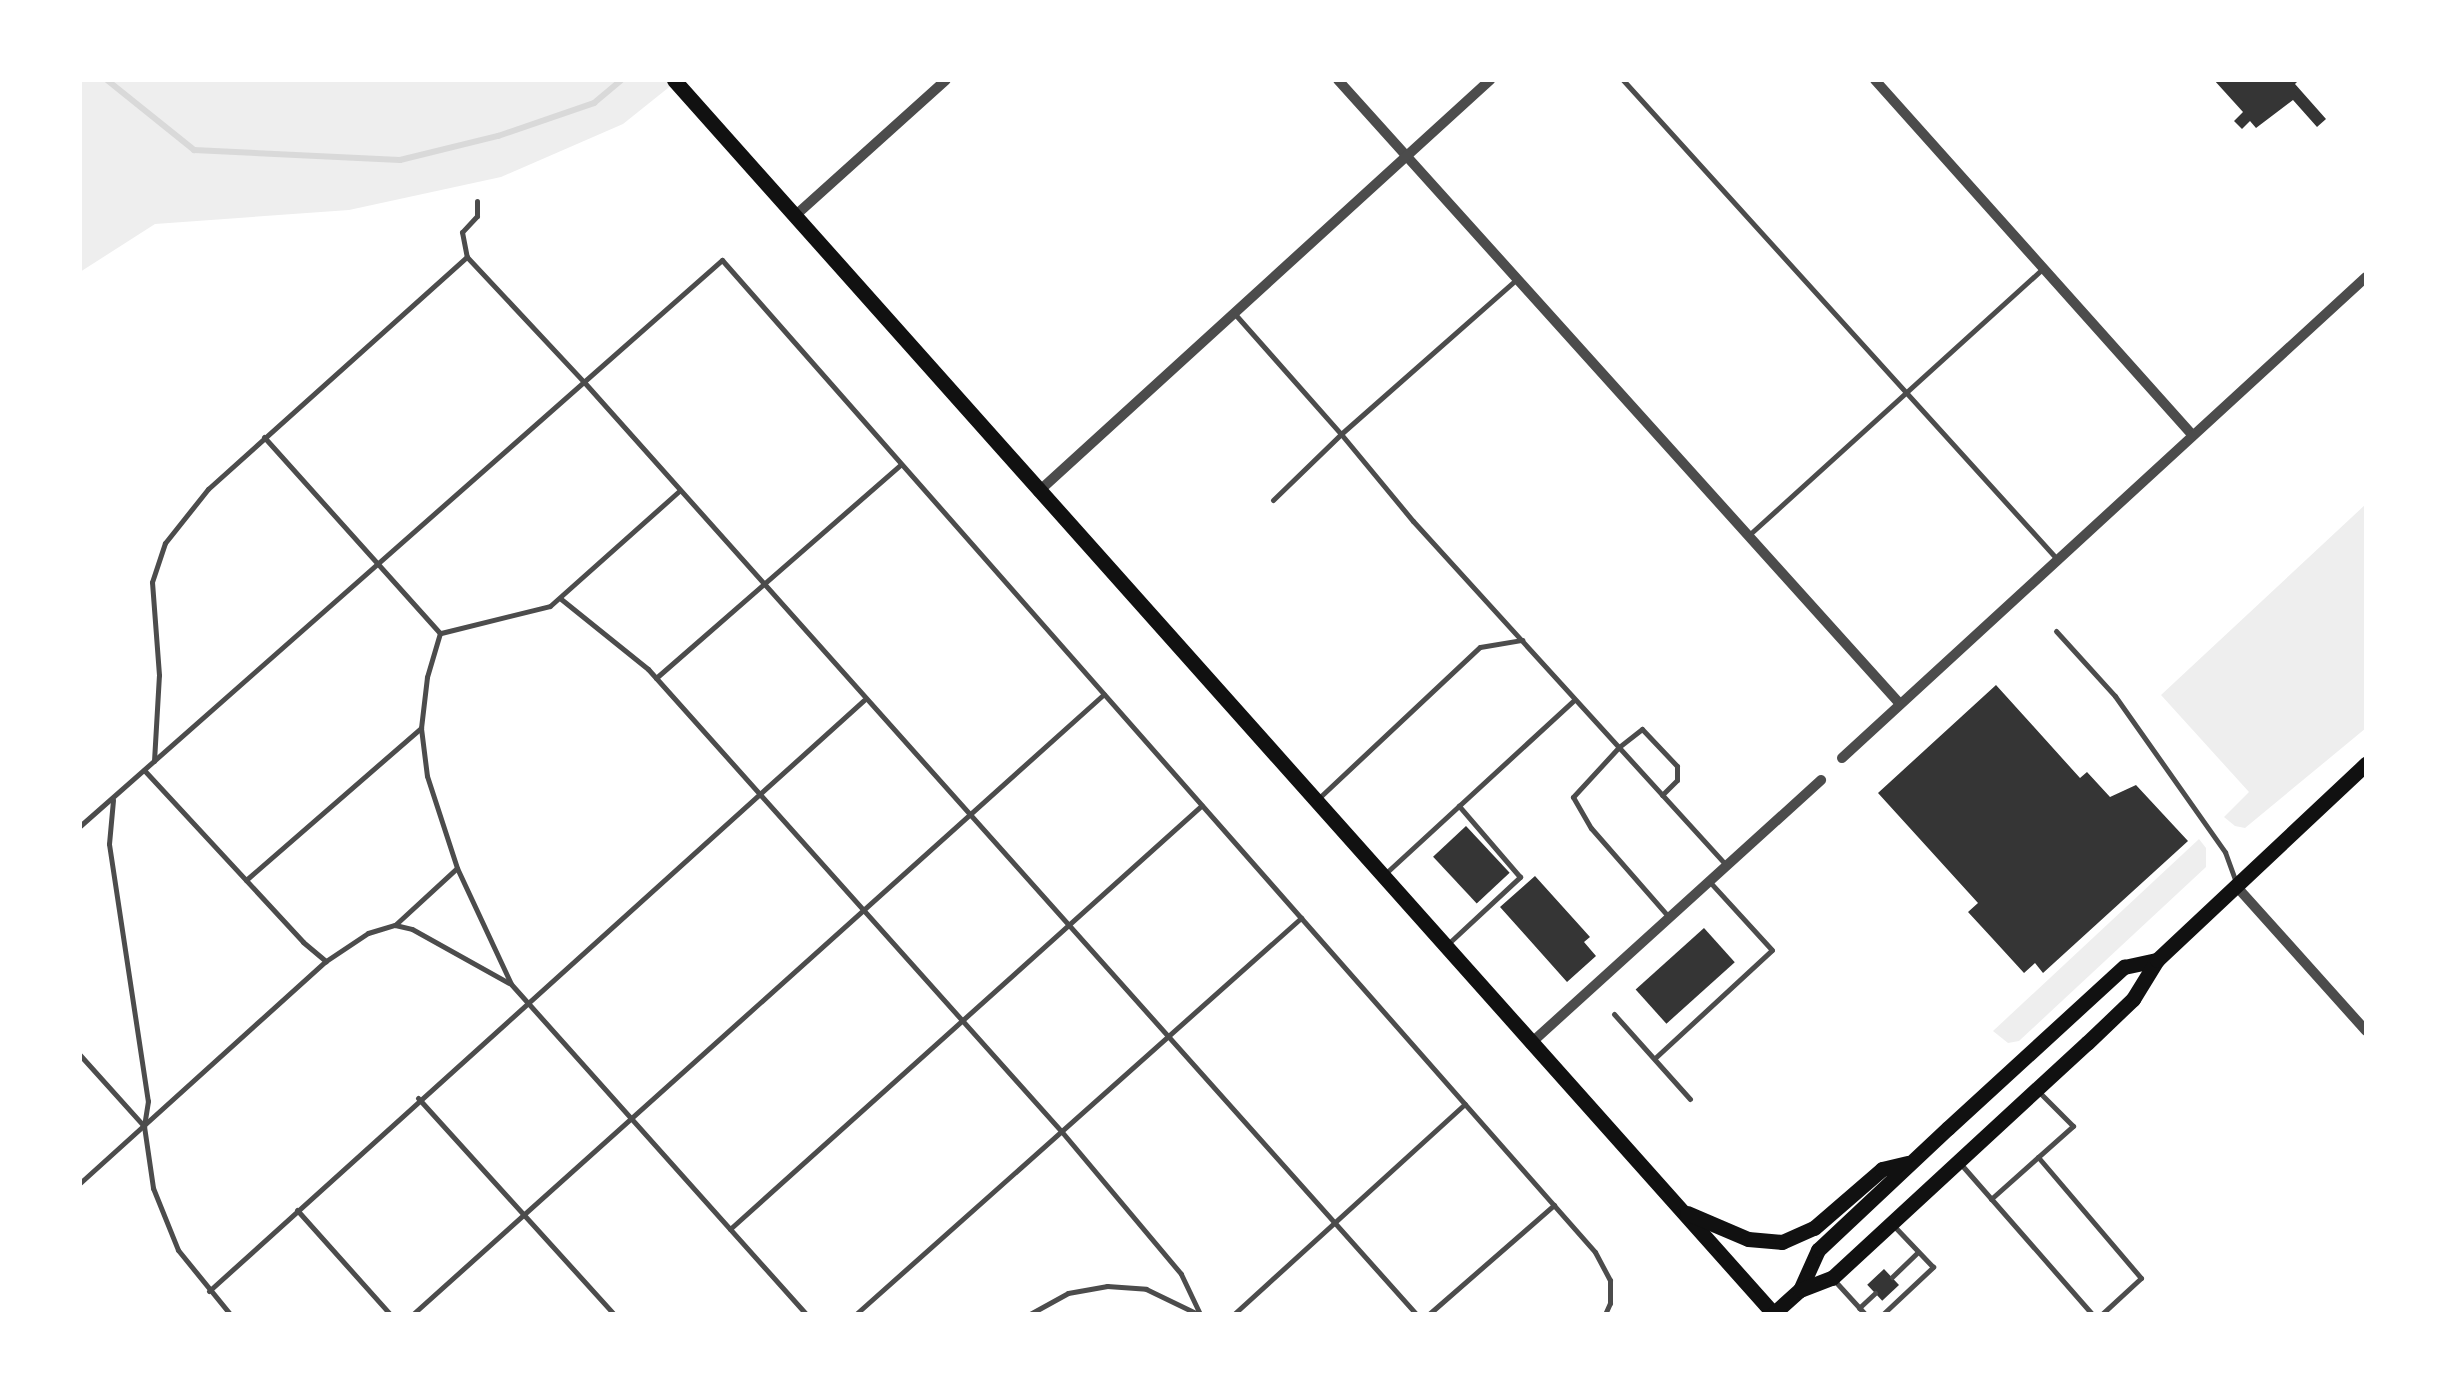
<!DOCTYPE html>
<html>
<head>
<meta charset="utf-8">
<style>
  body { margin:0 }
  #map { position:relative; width:2446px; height:1394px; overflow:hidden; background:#fff; font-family:"Sofia Sans Condensed",sans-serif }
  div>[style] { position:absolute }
  .green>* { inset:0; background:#eee }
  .stream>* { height:6px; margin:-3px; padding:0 3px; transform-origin:3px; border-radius:3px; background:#d9d9d9 }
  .building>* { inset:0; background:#353535; transform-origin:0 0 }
  .service>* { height:5px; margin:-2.5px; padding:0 2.5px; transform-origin:2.5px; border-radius:2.5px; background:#4c4c4c }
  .minor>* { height:10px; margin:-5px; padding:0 5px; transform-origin:5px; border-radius:5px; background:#4c4c4c }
  .secondary>* { height:15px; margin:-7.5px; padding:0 7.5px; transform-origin:7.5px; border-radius:7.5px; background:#111 }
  span { translate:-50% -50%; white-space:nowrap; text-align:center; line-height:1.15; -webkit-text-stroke:8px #fff; paint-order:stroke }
  .frame { position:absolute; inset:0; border:82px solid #fff; pointer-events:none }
</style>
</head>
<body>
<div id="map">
  <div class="green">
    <div style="clip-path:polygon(80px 80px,678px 80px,623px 124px,501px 177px,349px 210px,155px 224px,80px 272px)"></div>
    <div style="clip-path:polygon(2366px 504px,2366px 728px,2245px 828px,2235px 826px,2224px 817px,2249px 792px,2161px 695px)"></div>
    <div style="clip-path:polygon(2199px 839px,2206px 848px,2206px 867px,2019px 1041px,2008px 1043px,1993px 1031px)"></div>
  </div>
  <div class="stream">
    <div style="left:107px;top:80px;width:112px;rotate:38.8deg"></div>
    <div style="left:194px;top:150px;width:206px;rotate:2.8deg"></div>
    <div style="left:400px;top:160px;width:101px;rotate:-13.8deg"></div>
    <div style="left:498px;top:136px;width:102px;rotate:-19deg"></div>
    <div style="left:594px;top:103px;width:35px;rotate:-40deg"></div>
  </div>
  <div class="building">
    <div style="clip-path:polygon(2214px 80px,2299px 80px,2295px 84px,2326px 119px,2317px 127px,2293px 100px,2256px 128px,2250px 121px,2242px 129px,2234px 121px,2243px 112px)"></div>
    <div style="clip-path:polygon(1996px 685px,2080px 778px,2087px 772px,2110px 797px,2136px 785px,2188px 841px,2043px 973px,2035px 963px,2024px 973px,1992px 938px,1968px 912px,1978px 903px,1878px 793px)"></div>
    <div style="left:1466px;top:826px;width:64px;height:45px;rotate:47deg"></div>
    <div style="clip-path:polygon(1535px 876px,1590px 937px,1584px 942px,1596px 956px,1567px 982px,1500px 907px)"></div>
    <div style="left:1704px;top:928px;width:46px;height:92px;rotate:48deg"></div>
    <div style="left:1884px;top:1269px;width:22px;height:23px;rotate:47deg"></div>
  </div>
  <div class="service">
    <div style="left:1623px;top:80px;width:646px;rotate:47.82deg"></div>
    <div style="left:477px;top:201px;width:15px;rotate:90deg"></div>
    <div style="left:477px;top:216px;width:22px;rotate:133deg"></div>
    <div style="left:462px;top:232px;width:25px;rotate:79deg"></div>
    <div style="left:467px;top:257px;width:171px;rotate:46.9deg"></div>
    <div style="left:584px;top:382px;width:1249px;rotate:48.24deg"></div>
    <div style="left:1234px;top:313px;width:162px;rotate:48.5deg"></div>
    <div style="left:1341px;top:434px;width:235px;rotate:-41.4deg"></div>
    <div style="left:264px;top:437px;width:263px;rotate:48.1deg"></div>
    <div style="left:1273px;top:500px;width:95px;rotate:-44.1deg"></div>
    <div style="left:1341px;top:434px;width:113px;rotate:50.4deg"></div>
    <div style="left:1413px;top:521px;width:464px;rotate:47.7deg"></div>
    <div style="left:1750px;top:534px;width:394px;rotate:-42.2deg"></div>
    <div style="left:561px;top:599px;width:112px;rotate:38.8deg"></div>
    <div style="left:648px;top:669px;width:621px;rotate:48.2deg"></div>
    <div style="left:1062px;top:1132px;width:185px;rotate:50deg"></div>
    <div style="left:1181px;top:1274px;width:44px;rotate:64.6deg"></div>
    <div style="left:2056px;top:631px;width:88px;rotate:47.8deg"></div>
    <div style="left:2115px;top:696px;width:191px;rotate:54.8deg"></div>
    <div style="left:2225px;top:852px;width:33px;rotate:70deg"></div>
    <div style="left:440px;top:633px;width:46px;rotate:106.5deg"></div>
    <div style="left:427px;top:677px;width:51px;rotate:96.7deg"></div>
    <div style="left:421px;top:728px;width:48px;rotate:82.9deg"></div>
    <div style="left:427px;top:776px;width:97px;rotate:71.9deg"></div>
    <div style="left:457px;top:868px;width:128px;rotate:65deg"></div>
    <div style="left:511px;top:984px;width:443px;rotate:48.2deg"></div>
    <div style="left:441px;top:633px;width:112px;rotate:-13.9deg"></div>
    <div style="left:550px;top:606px;width:174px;rotate:-41.7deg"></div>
    <div style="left:656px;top:678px;width:325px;rotate:-41.1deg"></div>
    <div style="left:154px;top:761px;width:86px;rotate:-86.7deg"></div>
    <div style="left:159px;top:675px;width:93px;rotate:-94.3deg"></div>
    <div style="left:152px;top:582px;width:41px;rotate:-71.6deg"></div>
    <div style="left:165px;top:543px;width:69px;rotate:-51.5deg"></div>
    <div style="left:208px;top:489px;width:348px;rotate:-41.9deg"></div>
    <div style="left:144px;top:770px;width:234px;rotate:47.2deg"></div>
    <div style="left:303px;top:942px;width:30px;rotate:40deg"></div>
    <div style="left:1662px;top:795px;width:21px;rotate:-45deg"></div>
    <div style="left:1677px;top:780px;width:14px;rotate:-90deg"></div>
    <div style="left:1677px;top:766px;width:51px;rotate:-133.4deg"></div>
    <div style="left:1642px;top:729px;width:29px;rotate:142deg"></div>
    <div style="left:1619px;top:747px;width:68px;rotate:132.6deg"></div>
    <div style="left:1573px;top:797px;width:36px;rotate:60deg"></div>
    <div style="left:1591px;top:828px;width:117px;rotate:48.8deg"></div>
    <div style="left:1320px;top:797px;width:219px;rotate:-43.2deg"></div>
    <div style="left:1480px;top:647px;width:43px;rotate:-9.5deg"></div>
    <div style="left:113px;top:800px;width:44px;rotate:95.2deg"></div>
    <div style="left:109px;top:844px;width:260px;rotate:81.4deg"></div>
    <div style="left:148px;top:1101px;width:25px;rotate:99deg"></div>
    <div style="left:144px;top:1126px;width:63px;rotate:81.7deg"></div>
    <div style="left:153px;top:1188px;width:67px;rotate:68deg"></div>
    <div style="left:178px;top:1250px;width:82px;rotate:50.9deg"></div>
    <div style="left:80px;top:826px;width:856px;rotate:-41.4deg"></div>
    <div style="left:722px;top:260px;width:1321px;rotate:48.65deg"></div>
    <div style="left:1595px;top:1252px;width:32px;rotate:62deg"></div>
    <div style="left:1610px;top:1280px;width:23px;rotate:90deg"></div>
    <div style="left:1610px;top:1303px;width:12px;rotate:114deg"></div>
    <div style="left:1387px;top:872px;width:254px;rotate:-42.6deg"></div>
    <div style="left:246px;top:880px;width:232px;rotate:-41deg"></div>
    <div style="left:395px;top:925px;width:84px;rotate:-42.6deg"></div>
    <div style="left:1450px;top:942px;width:96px;rotate:-42.9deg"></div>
    <div style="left:1520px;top:877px;width:94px;rotate:-130.7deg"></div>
    <div style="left:1614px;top:1014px;width:114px;rotate:48.2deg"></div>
    <div style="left:80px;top:1055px;width:96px;rotate:48deg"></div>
    <div style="left:1655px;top:1058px;width:159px;rotate:-42.7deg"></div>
    <div style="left:1772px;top:950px;width:92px;rotate:-132.4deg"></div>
    <div style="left:418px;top:1098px;width:292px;rotate:47.8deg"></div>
    <div style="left:2038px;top:1157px;width:159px;rotate:49.6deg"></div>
    <div style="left:2141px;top:1278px;width:53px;rotate:137.3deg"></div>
    <div style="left:1959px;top:1162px;width:202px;rotate:48.8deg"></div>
    <div style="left:80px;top:1183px;width:331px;rotate:-42.1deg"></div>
    <div style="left:326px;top:961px;width:50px;rotate:-33.7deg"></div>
    <div style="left:368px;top:933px;width:28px;rotate:-17deg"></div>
    <div style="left:395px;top:925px;width:17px;rotate:13deg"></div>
    <div style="left:412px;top:929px;width:111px;rotate:29.1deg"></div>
    <div style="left:1991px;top:1199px;width:110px;rotate:-41.7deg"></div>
    <div style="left:2073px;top:1126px;width:48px;rotate:-135deg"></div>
    <div style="left:297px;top:1210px;width:140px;rotate:48.2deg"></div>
    <div style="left:730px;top:1229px;width:634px;rotate:-41.93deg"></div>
    <div style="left:1892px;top:1277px;width:36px;rotate:-44deg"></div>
    <div style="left:1834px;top:1280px;width:46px;rotate:47.6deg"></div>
    <div style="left:209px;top:1291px;width:882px;rotate:-42.06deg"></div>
    <div style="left:1859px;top:1308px;width:22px;rotate:-43deg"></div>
    <div style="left:413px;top:1314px;width:928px;rotate:-41.9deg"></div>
    <div style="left:856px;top:1314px;width:596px;rotate:-41.67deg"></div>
    <div style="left:1030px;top:1314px;width:43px;rotate:-28.9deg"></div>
    <div style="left:1068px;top:1293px;width:40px;rotate:-10deg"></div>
    <div style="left:1107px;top:1286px;width:39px;rotate:4deg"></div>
    <div style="left:1146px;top:1289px;width:58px;rotate:25.7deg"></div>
    <div style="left:1234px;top:1314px;width:312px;rotate:-42.3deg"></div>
    <div style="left:1429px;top:1314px;width:166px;rotate:-41.1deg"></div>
    <div style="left:1883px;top:1314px;width:69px;rotate:-43.2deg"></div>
    <div style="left:1933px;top:1267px;width:58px;rotate:-133.6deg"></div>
  </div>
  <div class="minor">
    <div style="left:1338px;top:80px;width:840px;rotate:47.99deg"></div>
    <div style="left:1875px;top:80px;width:475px;rotate:48.2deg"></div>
    <div style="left:797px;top:214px;width:200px;rotate:-42deg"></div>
    <div style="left:1038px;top:492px;width:612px;rotate:-42.35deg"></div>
    <div style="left:1842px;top:758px;width:711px;rotate:-42.55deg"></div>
    <div style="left:2237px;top:887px;width:193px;rotate:48.1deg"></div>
    <div style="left:1530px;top:1044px;width:393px;rotate:-42.2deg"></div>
  </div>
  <div class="secondary">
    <div style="left:674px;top:80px;width:1653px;rotate:48.29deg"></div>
    <div style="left:1687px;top:1213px;width:66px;rotate:23.1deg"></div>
    <div style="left:1748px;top:1239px;width:34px;rotate:5deg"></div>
    <div style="left:1782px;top:1242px;width:35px;rotate:-24deg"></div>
    <div style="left:1814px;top:1228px;width:90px;rotate:-40.9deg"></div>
    <div style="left:1882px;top:1169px;width:27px;rotate:-13deg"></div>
    <div style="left:1800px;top:1290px;width:44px;rotate:-65.8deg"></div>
    <div style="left:1818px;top:1250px;width:178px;rotate:-43.2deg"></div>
    <div style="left:1948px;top:1128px;width:239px;rotate:-42.5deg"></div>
    <div style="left:2124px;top:967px;width:34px;rotate:-12deg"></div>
    <div style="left:1773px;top:1314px;width:36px;rotate:-42deg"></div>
    <div style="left:1800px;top:1290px;width:34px;rotate:-21deg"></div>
    <div style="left:1832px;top:1278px;width:347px;rotate:-42.7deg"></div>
    <div style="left:2087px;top:1043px;width:64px;rotate:-43.7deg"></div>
    <div style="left:2133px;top:999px;width:46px;rotate:-58.4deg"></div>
    <div style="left:2157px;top:960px;width:287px;rotate:-43.2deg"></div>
  </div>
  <div class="frame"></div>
</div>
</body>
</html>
